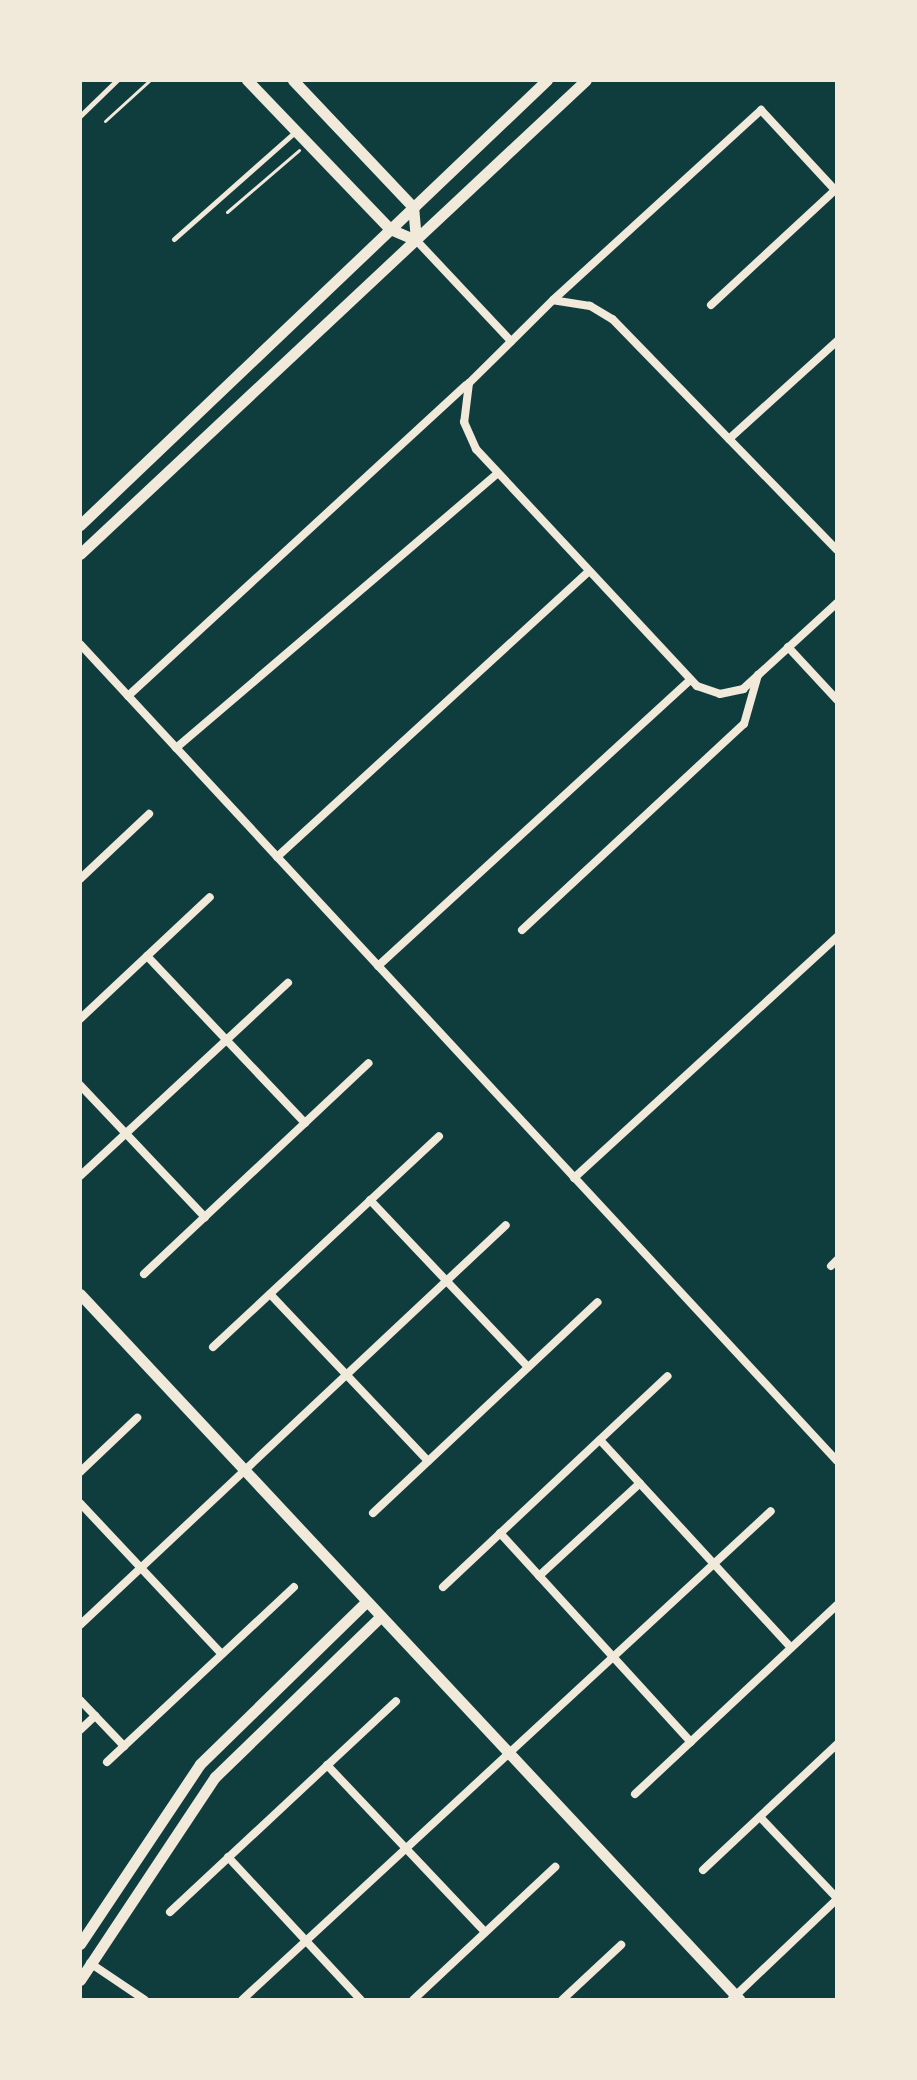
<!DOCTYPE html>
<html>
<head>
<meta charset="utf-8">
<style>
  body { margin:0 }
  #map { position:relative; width:917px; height:2080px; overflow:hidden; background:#0f3d3e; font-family:"PT Sans Narrow",sans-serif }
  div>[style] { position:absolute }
  .path>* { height:3px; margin:-1.5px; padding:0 1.5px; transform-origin:1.5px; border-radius:1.5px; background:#f1e9da }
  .service>* { height:5px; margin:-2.5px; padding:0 2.5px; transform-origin:2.5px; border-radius:2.5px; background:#f1e9da }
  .minor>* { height:8px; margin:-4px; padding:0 4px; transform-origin:4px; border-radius:4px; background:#f1e9da }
  .tertiary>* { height:11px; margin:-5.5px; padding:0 5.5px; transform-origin:5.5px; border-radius:5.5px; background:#f1e9da }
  span { translate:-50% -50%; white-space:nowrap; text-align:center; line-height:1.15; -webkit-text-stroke:7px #f1e9da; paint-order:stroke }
  .frame { position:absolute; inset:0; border:82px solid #f1e9da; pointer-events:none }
</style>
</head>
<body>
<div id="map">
  <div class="path">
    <div style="left:105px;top:121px;width:61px;rotate:-42.3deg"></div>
    <div style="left:227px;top:212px;width:95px;rotate:-40.7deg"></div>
  </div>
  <div class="service">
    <div style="left:80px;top:116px;width:52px;rotate:-44.2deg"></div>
    <div style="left:174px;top:239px;width:162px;rotate:-41.5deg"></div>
  </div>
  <div class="minor">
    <div style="left:416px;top:240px;width:139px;rotate:46.8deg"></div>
    <div style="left:553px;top:300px;width:282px;rotate:-42.4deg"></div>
    <div style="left:761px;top:110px;width:112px;rotate:47.2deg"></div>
    <div style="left:711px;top:305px;width:169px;rotate:-42.8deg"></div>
    <div style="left:729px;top:439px;width:146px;rotate:-42.2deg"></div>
    <div style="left:837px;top:550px;width:322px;rotate:-134.2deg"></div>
    <div style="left:612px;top:319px;width:26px;rotate:-149deg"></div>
    <div style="left:590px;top:306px;width:37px;rotate:-171deg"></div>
    <div style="left:553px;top:300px;width:118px;rotate:135.3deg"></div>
    <div style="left:469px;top:383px;width:39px;rotate:97deg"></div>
    <div style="left:464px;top:422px;width:30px;rotate:66deg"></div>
    <div style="left:476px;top:449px;width:324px;rotate:47deg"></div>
    <div style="left:697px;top:686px;width:24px;rotate:19deg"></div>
    <div style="left:720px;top:694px;width:24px;rotate:-12deg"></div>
    <div style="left:743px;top:689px;width:127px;rotate:-42.5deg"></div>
    <div style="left:80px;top:644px;width:1114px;rotate:47.18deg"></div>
    <div style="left:788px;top:647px;width:72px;rotate:47.2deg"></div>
    <div style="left:128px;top:696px;width:459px;rotate:-42.6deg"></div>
    <div style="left:176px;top:748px;width:423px;rotate:-40.5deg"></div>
    <div style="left:277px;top:857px;width:423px;rotate:-42.5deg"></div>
    <div style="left:80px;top:879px;width:95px;rotate:-43.3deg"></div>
    <div style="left:522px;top:930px;width:303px;rotate:-42.9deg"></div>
    <div style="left:744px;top:724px;width:51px;rotate:-74.1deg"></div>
    <div style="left:147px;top:956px;width:230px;rotate:46.6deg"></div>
    <div style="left:378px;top:966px;width:423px;rotate:-42.5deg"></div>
    <div style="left:80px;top:1019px;width:178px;rotate:-43.2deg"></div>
    <div style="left:80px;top:1085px;width:182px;rotate:46.6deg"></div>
    <div style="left:80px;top:1176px;width:284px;rotate:-42.9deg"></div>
    <div style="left:574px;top:1178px;width:357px;rotate:-42.5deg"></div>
    <div style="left:370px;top:1200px;width:230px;rotate:46.6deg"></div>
    <div style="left:831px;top:1266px;width:8px;rotate:-45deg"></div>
    <div style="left:144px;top:1274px;width:308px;rotate:-43.2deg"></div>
    <div style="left:270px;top:1294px;width:230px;rotate:46.6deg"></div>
    <div style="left:213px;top:1347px;width:309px;rotate:-43deg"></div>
    <div style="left:600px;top:1440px;width:282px;rotate:47.4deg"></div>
    <div style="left:80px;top:1472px;width:79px;rotate:-43.5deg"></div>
    <div style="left:80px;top:1503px;width:207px;rotate:46.8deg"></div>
    <div style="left:373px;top:1513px;width:308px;rotate:-43.2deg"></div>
    <div style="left:500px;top:1533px;width:283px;rotate:47.6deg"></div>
    <div style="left:539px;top:1576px;width:137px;rotate:-42.6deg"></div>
    <div style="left:443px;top:1587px;width:308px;rotate:-43.2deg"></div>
    <div style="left:80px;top:1625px;width:584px;rotate:-43.2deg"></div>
    <div style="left:80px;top:1700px;width:64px;rotate:46.3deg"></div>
    <div style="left:80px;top:1730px;width:21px;rotate:-43deg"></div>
    <div style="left:107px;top:1762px;width:256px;rotate:-43.1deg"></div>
    <div style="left:327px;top:1765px;width:230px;rotate:46.6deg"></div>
    <div style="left:635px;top:1794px;width:277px;rotate:-43.1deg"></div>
    <div style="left:760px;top:1817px;width:112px;rotate:46.5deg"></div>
    <div style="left:228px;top:1857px;width:195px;rotate:47.1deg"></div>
    <div style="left:703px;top:1870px;width:184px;rotate:-43.2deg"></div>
    <div style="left:170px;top:1912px;width:309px;rotate:-43deg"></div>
    <div style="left:90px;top:1963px;width:66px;rotate:33.9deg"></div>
    <div style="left:242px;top:2000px;width:720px;rotate:-42.75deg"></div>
    <div style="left:413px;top:2000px;width:195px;rotate:-43.1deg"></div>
    <div style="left:562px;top:2000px;width:81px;rotate:-43deg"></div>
    <div style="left:731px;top:2000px;width:146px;rotate:-43.6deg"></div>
  </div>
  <div class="tertiary">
    <div style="left:247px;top:80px;width:207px;rotate:46.2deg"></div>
    <div style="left:390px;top:229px;width:28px;rotate:23deg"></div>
    <div style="left:416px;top:240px;width:33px;rotate:-95deg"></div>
    <div style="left:413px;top:207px;width:175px;rotate:-133.4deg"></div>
    <div style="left:80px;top:525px;width:645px;rotate:-43.62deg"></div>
    <div style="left:80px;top:554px;width:693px;rotate:-43.13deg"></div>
    <div style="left:80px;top:1294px;width:966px;rotate:46.93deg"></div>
    <div style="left:80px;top:1944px;width:216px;rotate:-56.3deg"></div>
    <div style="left:200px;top:1764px;width:233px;rotate:-44.3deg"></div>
    <div style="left:80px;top:1980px;width:244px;rotate:-56.4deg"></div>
    <div style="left:215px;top:1777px;width:231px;rotate:-44.1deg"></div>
  </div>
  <div class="frame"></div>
</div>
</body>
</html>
